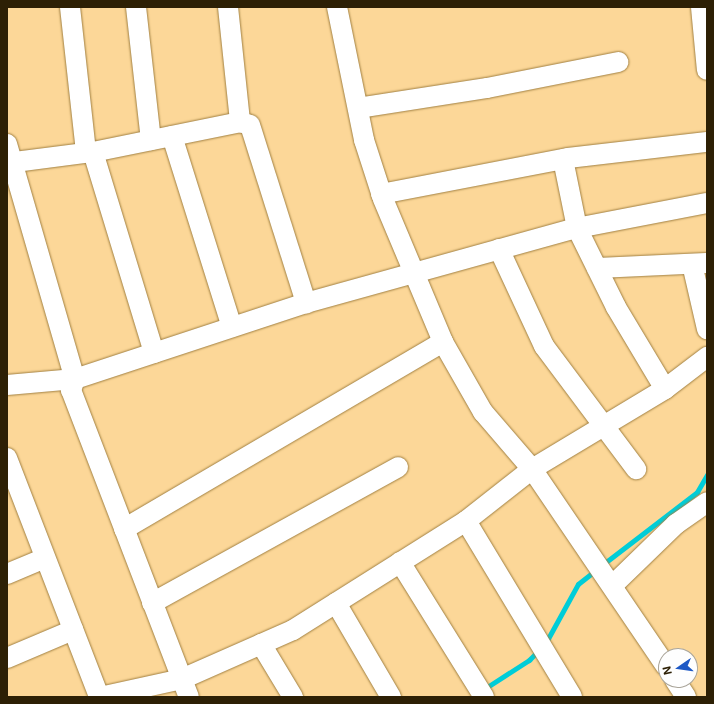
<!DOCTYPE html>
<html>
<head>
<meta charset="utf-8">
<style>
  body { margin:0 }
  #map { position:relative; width:714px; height:704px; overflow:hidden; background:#fcd798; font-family:Inter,sans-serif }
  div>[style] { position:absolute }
  .stream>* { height:5px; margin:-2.5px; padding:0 2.5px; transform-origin:2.5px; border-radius:2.5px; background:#00cdd8 }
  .roads { filter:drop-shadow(0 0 1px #a18042) drop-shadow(0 0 1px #a18042) }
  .minor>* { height:20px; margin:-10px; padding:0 10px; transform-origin:10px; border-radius:10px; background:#fff }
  span { translate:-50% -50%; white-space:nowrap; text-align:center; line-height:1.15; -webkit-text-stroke:3px #fefefe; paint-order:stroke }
  .frame { position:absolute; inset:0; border:8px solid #2d2005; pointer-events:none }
  .north { position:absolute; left:658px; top:648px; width:40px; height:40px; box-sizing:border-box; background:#fefefe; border:1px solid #aaa59a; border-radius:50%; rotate:257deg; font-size:11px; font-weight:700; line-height:16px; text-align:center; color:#2d2005 }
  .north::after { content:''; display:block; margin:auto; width:14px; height:18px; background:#1e59c5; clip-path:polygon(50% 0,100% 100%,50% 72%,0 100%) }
</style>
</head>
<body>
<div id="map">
  <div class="stream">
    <div style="left:602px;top:565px;width:120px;rotate:-37.5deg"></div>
    <div style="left:697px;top:492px;width:20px;rotate:-60deg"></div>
    <div style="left:545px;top:644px;width:68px;rotate:-61.2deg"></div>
    <div style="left:578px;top:584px;width:23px;rotate:-38deg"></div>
    <div style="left:484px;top:689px;width:54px;rotate:-32.8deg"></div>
    <div style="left:529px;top:660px;width:14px;rotate:-45deg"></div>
  </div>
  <div class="roads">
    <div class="minor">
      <div style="left:70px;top:7px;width:146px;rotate:83.7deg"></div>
      <div style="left:136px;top:7px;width:134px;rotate:83.6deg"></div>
      <div style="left:228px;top:7px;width:116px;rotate:84deg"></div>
      <div style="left:337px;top:7px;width:136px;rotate:78.5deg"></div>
      <div style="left:364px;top:140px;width:62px;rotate:72.1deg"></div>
      <div style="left:383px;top:199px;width:155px;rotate:67.2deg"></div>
      <div style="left:443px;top:342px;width:81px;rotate:60.3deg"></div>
      <div style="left:483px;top:412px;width:75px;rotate:49.3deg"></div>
      <div style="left:532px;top:469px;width:238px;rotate:55.8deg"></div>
      <div style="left:701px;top:7px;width:63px;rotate:84.6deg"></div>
      <div style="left:358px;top:108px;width:131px;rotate:-8.8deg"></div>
      <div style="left:487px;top:88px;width:134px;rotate:-11.2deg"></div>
      <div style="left:172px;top:136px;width:200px;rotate:72.6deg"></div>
      <div style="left:7px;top:144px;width:245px;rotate:73.9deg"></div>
      <div style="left:75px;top:379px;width:12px;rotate:110deg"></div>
      <div style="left:71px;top:390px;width:329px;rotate:69deg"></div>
      <div style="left:93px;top:152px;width:210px;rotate:73.1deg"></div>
      <div style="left:7px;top:163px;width:87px;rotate:-7.3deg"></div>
      <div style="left:93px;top:152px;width:150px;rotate:-11.5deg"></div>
      <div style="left:240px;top:122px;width:10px;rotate:17deg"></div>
      <div style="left:250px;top:125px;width:187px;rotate:72.5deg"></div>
      <div style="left:381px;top:194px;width:190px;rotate:-10.9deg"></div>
      <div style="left:568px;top:158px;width:140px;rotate:-6.6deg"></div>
      <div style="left:499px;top:249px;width:107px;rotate:65.1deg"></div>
      <div style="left:544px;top:346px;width:154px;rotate:53.2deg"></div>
      <div style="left:692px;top:264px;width:67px;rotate:77deg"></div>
      <div style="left:597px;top:268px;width:110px;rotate:-2.6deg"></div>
      <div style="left:7px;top:385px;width:68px;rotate:-5deg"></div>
      <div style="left:75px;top:379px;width:243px;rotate:-18.2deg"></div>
      <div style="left:306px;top:303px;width:281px;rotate:-15.5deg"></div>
      <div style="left:577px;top:228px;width:132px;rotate:-10.9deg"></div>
      <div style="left:665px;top:389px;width:53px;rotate:-37.3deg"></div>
      <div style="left:7px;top:458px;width:256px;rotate:68.9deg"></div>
      <div style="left:466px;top:521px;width:205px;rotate:58.9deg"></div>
      <div style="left:124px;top:529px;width:370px;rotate:-30.4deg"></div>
      <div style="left:400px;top:562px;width:159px;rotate:58.1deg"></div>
      <div style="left:7px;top:574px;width:41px;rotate:-22.8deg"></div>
      <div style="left:613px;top:585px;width:88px;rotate:-44.1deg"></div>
      <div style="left:676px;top:524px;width:38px;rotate:-35deg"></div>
      <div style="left:152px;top:603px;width:281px;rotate:-28.9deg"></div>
      <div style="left:336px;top:603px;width:109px;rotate:59.7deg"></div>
      <div style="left:261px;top:644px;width:62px;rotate:58.9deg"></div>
      <div style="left:7px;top:658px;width:72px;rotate:-23deg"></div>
      <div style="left:675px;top:680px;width:20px;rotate:57deg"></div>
      <div style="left:100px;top:697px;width:84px;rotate:-12.4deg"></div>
      <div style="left:182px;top:679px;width:121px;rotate:-23.8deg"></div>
      <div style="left:293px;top:630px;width:204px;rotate:-32.2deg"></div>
      <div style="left:466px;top:521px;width:84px;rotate:-38.2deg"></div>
      <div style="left:532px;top:469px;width:155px;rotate:-31deg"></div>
      <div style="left:665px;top:389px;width:96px;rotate:-120.9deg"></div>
      <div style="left:616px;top:307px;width:88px;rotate:-116.3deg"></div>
      <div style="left:577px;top:228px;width:70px;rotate:-101.5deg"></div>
    </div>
  </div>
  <div class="frame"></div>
  <div class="north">N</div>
</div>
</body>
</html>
